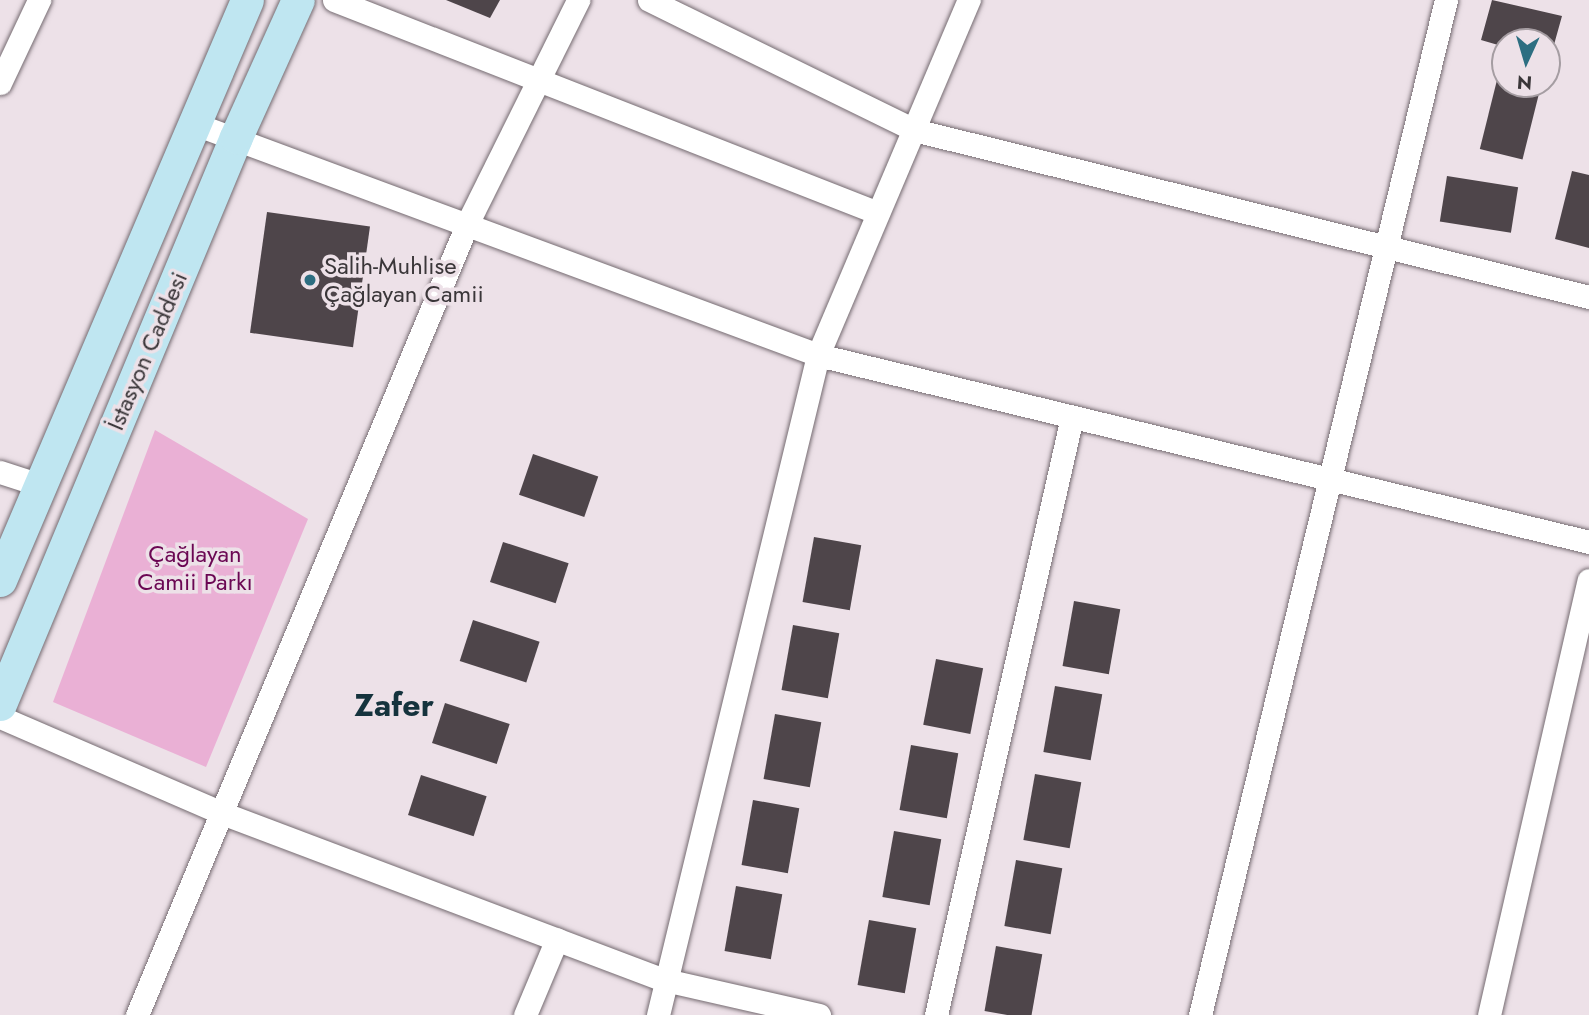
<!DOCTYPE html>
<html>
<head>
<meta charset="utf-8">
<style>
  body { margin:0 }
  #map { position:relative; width:1589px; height:1015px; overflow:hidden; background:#ede1e8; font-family:Jost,sans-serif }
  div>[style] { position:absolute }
  .green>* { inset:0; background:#eab0d5 }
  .building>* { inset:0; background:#4e454a; transform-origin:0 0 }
  .roads { filter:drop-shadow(0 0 2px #756b71) drop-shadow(0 0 2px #756b71) }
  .minor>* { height:23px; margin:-11.5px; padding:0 11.5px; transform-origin:11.5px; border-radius:11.5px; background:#fff }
  .secondary>* { height:33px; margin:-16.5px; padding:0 16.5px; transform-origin:16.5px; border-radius:16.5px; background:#bfe6f1 }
  .dots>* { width:19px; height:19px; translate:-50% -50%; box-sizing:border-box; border:4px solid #ede1e8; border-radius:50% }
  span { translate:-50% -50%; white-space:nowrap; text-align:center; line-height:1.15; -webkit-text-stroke:7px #ede1e8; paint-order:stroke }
  .poi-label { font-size:24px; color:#3a3639 }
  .left { translate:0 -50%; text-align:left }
  .street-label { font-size:24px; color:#3a3639 }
  .park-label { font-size:24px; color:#6b0753 }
  .district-label { font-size:32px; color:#15333d; font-weight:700 }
  .north { position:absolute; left:1491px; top:28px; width:70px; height:70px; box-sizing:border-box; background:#ede1e8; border:2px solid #a59da2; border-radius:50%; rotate:184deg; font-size:19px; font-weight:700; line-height:28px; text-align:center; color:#3a3639 }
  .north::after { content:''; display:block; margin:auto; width:24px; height:32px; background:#2d6e81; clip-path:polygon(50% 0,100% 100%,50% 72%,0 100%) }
</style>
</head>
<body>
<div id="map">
  <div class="green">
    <div style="clip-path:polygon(155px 430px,308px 519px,206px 767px,53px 702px)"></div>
  </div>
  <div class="building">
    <div style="clip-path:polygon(446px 0,500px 0,490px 18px)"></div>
    <div style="clip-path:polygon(1492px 0,1562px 16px,1550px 59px,1547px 42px,1505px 42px,1505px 47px,1481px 40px)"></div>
    <div style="left:1497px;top:80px;width:44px;height:71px;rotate:14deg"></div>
    <div style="clip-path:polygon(1572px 171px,1589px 175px,1589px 248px,1555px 239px)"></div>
    <div style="left:1447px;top:176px;width:72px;height:46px;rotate:9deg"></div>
    <div style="left:267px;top:212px;width:104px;height:122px;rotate:8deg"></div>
    <div style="left:533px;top:454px;width:69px;height:43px;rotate:19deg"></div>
    <div style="left:814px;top:537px;width:48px;height:66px;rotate:10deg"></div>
    <div style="left:503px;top:542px;width:69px;height:42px;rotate:18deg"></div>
    <div style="left:1074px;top:601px;width:47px;height:66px;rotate:10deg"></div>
    <div style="left:473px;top:620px;width:70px;height:43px;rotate:18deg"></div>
    <div style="left:793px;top:625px;width:47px;height:66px;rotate:10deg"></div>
    <div style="left:936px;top:659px;width:48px;height:67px;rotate:11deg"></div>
    <div style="left:1055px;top:686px;width:48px;height:67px;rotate:10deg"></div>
    <div style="left:445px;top:703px;width:68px;height:42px;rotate:18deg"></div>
    <div style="left:775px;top:714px;width:47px;height:66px;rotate:10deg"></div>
    <div style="left:911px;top:745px;width:48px;height:66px;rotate:10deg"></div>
    <div style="left:1035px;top:774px;width:47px;height:67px;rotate:10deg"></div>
    <div style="left:421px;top:775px;width:69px;height:42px;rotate:18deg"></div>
    <div style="left:753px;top:800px;width:47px;height:66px;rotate:10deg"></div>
    <div style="left:894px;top:831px;width:48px;height:67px;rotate:10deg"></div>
    <div style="left:1016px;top:860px;width:47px;height:67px;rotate:10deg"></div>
    <div style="left:736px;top:886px;width:47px;height:66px;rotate:10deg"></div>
    <div style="left:869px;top:920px;width:48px;height:66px;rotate:10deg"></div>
    <div style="left:996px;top:946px;width:47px;height:66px;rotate:10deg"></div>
  </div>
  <div class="roads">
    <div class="minor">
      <div style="left:334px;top:0;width:584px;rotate:21.38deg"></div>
      <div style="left:649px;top:0;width:295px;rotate:26.1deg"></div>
      <div style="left:914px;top:130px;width:695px;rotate:13.9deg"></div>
      <div style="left:0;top:83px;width:92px;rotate:-64.8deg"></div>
      <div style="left:195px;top:124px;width:664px;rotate:20.34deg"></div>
      <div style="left:818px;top:355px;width:386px;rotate:-67deg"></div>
      <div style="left:0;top:472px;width:40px;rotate:18deg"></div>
      <div style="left:0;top:717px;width:242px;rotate:23.4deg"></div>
      <div style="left:222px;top:813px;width:473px;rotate:20.7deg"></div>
      <div style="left:665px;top:980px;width:158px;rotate:12.8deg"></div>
      <div style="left:137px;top:1015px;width:859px;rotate:-67.34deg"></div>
      <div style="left:468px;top:222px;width:248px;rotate:-63.6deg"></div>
      <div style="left:525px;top:1015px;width:82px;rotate:-67.2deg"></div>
      <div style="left:658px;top:1015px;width:679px;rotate:-76.37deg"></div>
      <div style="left:818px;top:355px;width:793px;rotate:13.63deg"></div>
      <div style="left:936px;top:1015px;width:613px;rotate:-77.19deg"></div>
      <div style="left:1200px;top:1015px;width:1044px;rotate:-76.38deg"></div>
      <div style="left:1489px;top:1015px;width:446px;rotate:-77.1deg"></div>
    </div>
    <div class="secondary">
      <div style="left:0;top:580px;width:630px;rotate:-66.93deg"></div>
      <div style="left:0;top:704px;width:614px;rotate:-67.4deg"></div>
      <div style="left:236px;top:137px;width:150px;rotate:-65.7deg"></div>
    </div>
  </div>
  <div class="dots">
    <div style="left:310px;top:280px;background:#2d6e81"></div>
  </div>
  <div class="poi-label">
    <span class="left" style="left:324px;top:280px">Salih-Muhlise<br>Çağlayan Camii</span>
  </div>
  <div class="street-label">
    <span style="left:147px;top:351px;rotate:-67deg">İstasyon Caddesi</span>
  </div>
  <div class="park-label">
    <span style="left:195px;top:568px">Çağlayan<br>Camii Parkı</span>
  </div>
  <div class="district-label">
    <span style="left:394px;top:705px">Zafer</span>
  </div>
  <div class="north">N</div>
</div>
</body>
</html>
